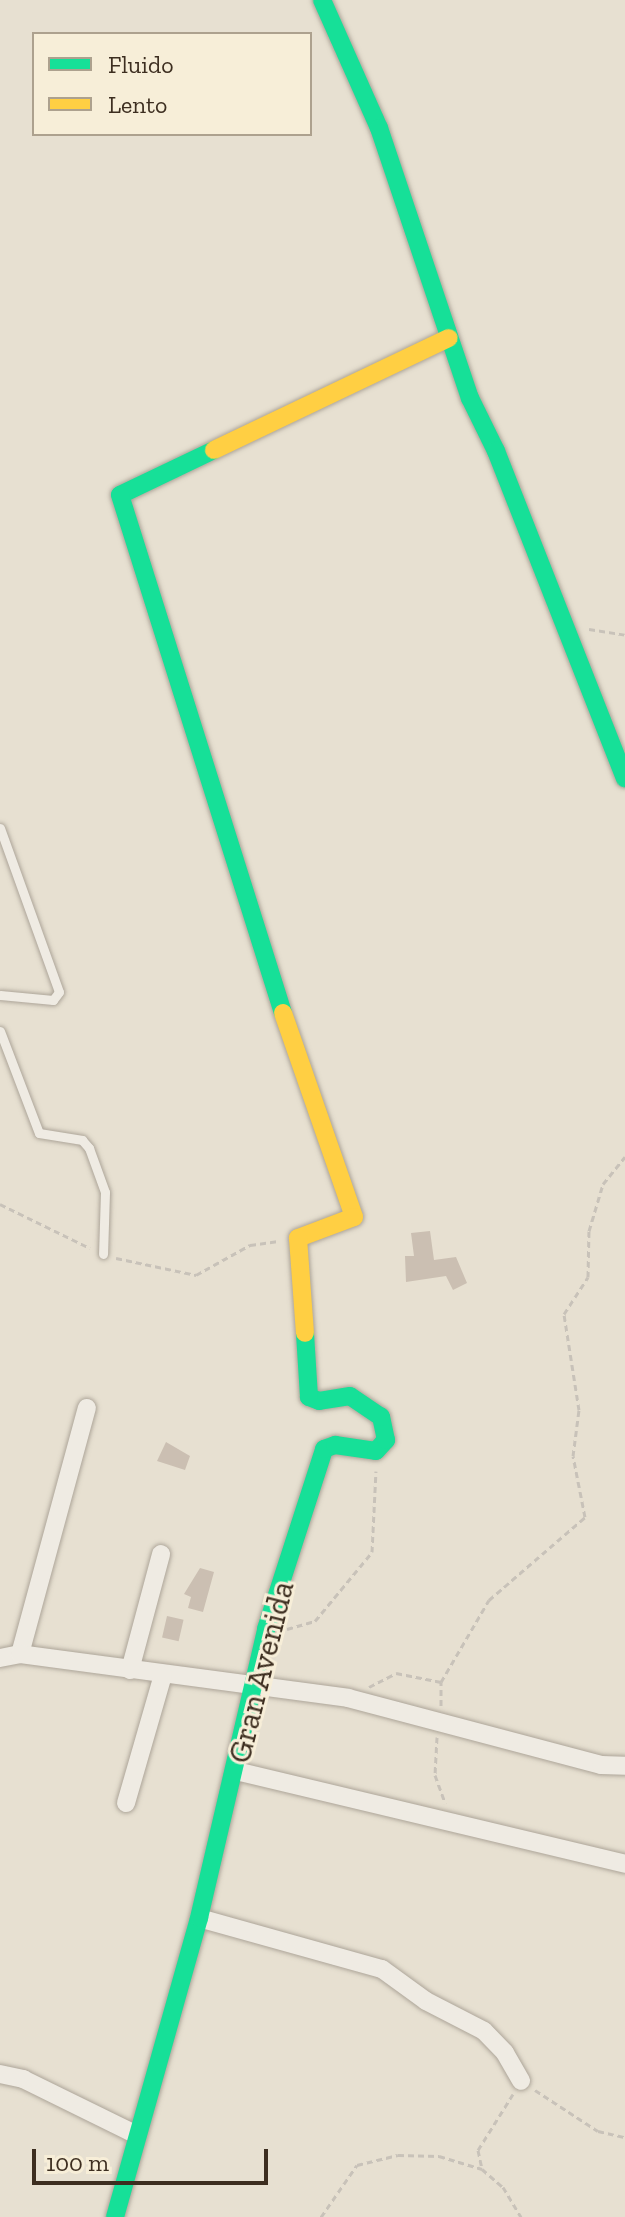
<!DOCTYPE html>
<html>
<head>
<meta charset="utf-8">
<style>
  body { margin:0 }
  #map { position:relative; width:625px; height:2217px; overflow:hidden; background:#e7e0d1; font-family:"Zilla Slab",serif }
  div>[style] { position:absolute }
  .building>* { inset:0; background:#cbbfb2; transform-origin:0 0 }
  .path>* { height:3px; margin-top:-1.5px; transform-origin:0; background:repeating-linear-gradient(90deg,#c8c2b9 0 6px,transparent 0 10px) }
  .roads { filter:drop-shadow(0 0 2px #ada599) drop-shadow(0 0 2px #ada599) }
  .lane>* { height:9px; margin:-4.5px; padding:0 4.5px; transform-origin:4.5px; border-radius:4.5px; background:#efebe3 }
  .street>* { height:18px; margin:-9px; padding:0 9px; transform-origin:9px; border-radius:9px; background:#efebe3 }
  .fast>* { height:18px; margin:-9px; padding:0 9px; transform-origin:9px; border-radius:9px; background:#16e098 }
  .slow>* { height:18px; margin:-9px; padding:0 9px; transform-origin:9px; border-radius:9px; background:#ffcf43 }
  span { translate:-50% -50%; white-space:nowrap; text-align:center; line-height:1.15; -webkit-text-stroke:6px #f7eed8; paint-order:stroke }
  .street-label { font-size:32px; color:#3d2e20 }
  .legend { position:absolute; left:32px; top:32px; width:280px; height:104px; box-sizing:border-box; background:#f7eed8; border:2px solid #ada18e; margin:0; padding:10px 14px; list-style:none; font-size:24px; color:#3d2e20 }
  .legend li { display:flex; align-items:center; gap:16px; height:40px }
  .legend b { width:40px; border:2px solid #ada18e }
  .scale { position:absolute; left:32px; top:2149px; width:236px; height:36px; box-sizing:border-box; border:4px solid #3d2e20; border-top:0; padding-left:10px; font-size:24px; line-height:28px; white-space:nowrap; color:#3d2e20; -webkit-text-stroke:6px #f7eed8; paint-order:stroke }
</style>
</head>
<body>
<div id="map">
  <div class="building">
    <div style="clip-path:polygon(430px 1231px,434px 1260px,456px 1257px,467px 1283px,453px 1290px,446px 1276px,406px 1282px,405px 1256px,414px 1256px,411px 1233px)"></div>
    <div style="clip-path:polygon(166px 1442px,190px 1456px,185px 1470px,157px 1461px)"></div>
    <div style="clip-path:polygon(200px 1568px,214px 1572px,203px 1612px,188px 1608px,191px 1597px,184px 1594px)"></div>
    <div style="left:167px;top:1616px;width:17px;height:22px;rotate:13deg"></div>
  </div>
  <div class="path">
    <div style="left:589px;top:629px;width:36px;rotate:9deg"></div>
    <div style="left:0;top:1204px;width:100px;rotate:26.1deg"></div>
    <div style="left:116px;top:1258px;width:82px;rotate:12deg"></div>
    <div style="left:196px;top:1275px;width:62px;rotate:-29.1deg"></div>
    <div style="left:250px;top:1245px;width:27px;rotate:-8deg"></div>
    <div style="left:287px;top:1629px;width:29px;rotate:-16deg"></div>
    <div style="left:315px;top:1621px;width:89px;rotate:-50.4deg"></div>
    <div style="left:372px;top:1552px;width:81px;rotate:-87.2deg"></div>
    <div style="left:369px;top:1687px;width:30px;rotate:-27deg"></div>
    <div style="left:396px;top:1673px;width:46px;rotate:11.3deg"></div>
    <div style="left:441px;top:1682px;width:95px;rotate:-59.7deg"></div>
    <div style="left:489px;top:1600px;width:127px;rotate:-40.8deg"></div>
    <div style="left:585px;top:1517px;width:62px;rotate:-101.1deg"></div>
    <div style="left:573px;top:1456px;width:46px;rotate:-82.6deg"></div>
    <div style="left:579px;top:1410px;width:97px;rotate:-98.9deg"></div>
    <div style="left:564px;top:1314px;width:44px;rotate:-57deg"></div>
    <div style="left:588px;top:1277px;width:46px;rotate:-88.8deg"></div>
    <div style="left:589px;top:1231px;width:49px;rotate:-73.4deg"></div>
    <div style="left:603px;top:1184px;width:35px;rotate:-51deg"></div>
    <div style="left:441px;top:1706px;width:24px;rotate:-90deg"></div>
    <div style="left:437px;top:1737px;width:38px;rotate:93deg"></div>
    <div style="left:435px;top:1775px;width:30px;rotate:70deg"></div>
    <div style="left:535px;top:2090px;width:75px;rotate:33.1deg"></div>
    <div style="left:598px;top:2131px;width:28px;rotate:13deg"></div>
    <div style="left:513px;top:2094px;width:66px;rotate:122deg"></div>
    <div style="left:478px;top:2150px;width:19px;rotate:78deg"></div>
    <div style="left:482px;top:2169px;width:28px;rotate:41deg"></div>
    <div style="left:503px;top:2187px;width:35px;rotate:59deg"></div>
    <div style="left:321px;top:2217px;width:63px;rotate:-55.3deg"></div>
    <div style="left:357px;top:2165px;width:42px;rotate:-13.7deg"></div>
    <div style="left:398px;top:2155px;width:41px;rotate:1.4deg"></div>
    <div style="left:439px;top:2156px;width:45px;rotate:16.8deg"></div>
  </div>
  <div class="roads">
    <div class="lane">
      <div style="left:0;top:828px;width:174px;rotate:70.2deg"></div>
      <div style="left:59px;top:992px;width:10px;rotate:127deg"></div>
      <div style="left:53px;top:1000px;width:53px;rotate:-174.6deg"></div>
      <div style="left:0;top:1031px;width:109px;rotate:69.1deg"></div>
      <div style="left:39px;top:1133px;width:44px;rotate:9.2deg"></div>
      <div style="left:82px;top:1140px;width:11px;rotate:49deg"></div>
      <div style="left:89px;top:1148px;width:47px;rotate:70deg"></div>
      <div style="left:105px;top:1192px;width:62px;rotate:91.8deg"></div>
    </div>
    <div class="street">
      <div style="left:20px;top:1654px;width:255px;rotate:-74.8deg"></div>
      <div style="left:0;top:1658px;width:20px;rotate:-11deg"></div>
      <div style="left:20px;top:1654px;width:331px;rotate:7.6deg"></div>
      <div style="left:348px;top:1698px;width:262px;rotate:14.8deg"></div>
      <div style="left:601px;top:1765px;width:24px;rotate:2deg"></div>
      <div style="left:130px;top:1670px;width:120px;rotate:-75deg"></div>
      <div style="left:236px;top:1771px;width:400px;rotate:13.4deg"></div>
      <div style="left:126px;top:1803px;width:133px;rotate:-73.9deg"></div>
      <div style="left:199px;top:1918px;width:190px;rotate:15.6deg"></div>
      <div style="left:382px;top:1969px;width:54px;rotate:36deg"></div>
      <div style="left:426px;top:2001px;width:65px;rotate:27.3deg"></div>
      <div style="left:484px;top:2031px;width:30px;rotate:46deg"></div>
      <div style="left:505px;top:2053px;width:32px;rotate:60deg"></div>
      <div style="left:0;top:2074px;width:24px;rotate:12deg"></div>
      <div style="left:23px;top:2079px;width:125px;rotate:26.2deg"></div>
    </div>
    <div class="fast">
      <div style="left:322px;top:0;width:140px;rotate:66deg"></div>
      <div style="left:379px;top:128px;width:285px;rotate:71.4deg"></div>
      <div style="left:470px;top:398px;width:59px;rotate:63.9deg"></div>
      <div style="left:496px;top:451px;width:352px;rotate:68.5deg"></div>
      <div style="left:214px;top:450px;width:104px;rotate:154.4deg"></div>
      <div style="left:120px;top:495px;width:543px;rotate:72.53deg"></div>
      <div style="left:115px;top:2217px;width:311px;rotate:-74.3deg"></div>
      <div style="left:199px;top:1918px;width:297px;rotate:-76.9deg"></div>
      <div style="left:266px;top:1629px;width:189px;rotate:-72.1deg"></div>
      <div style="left:324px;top:1449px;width:12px;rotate:-20deg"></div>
      <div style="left:335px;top:1445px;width:41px;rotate:8.3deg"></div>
      <div style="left:376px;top:1451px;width:15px;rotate:-48deg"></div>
      <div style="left:386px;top:1440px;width:24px;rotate:-102deg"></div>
      <div style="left:381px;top:1417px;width:37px;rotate:-146deg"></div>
      <div style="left:350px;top:1396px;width:31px;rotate:171deg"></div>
      <div style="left:319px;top:1401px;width:11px;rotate:-158deg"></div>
      <div style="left:309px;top:1397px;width:64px;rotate:-93.6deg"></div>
    </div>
    <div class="slow">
      <div style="left:214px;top:450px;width:260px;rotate:-25.5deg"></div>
      <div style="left:283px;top:1013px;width:216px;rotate:70.8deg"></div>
      <div style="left:354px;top:1217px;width:60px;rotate:159.4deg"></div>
      <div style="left:298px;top:1238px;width:95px;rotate:85.8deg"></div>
    </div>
  </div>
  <div class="street-label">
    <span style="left:261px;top:1672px;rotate:-76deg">Gran Avenida</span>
  </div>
  <ul class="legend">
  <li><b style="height:10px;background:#16e098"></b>Fluido</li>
  <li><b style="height:10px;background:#ffcf43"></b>Lento</li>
  </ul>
  <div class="scale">100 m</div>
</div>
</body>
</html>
